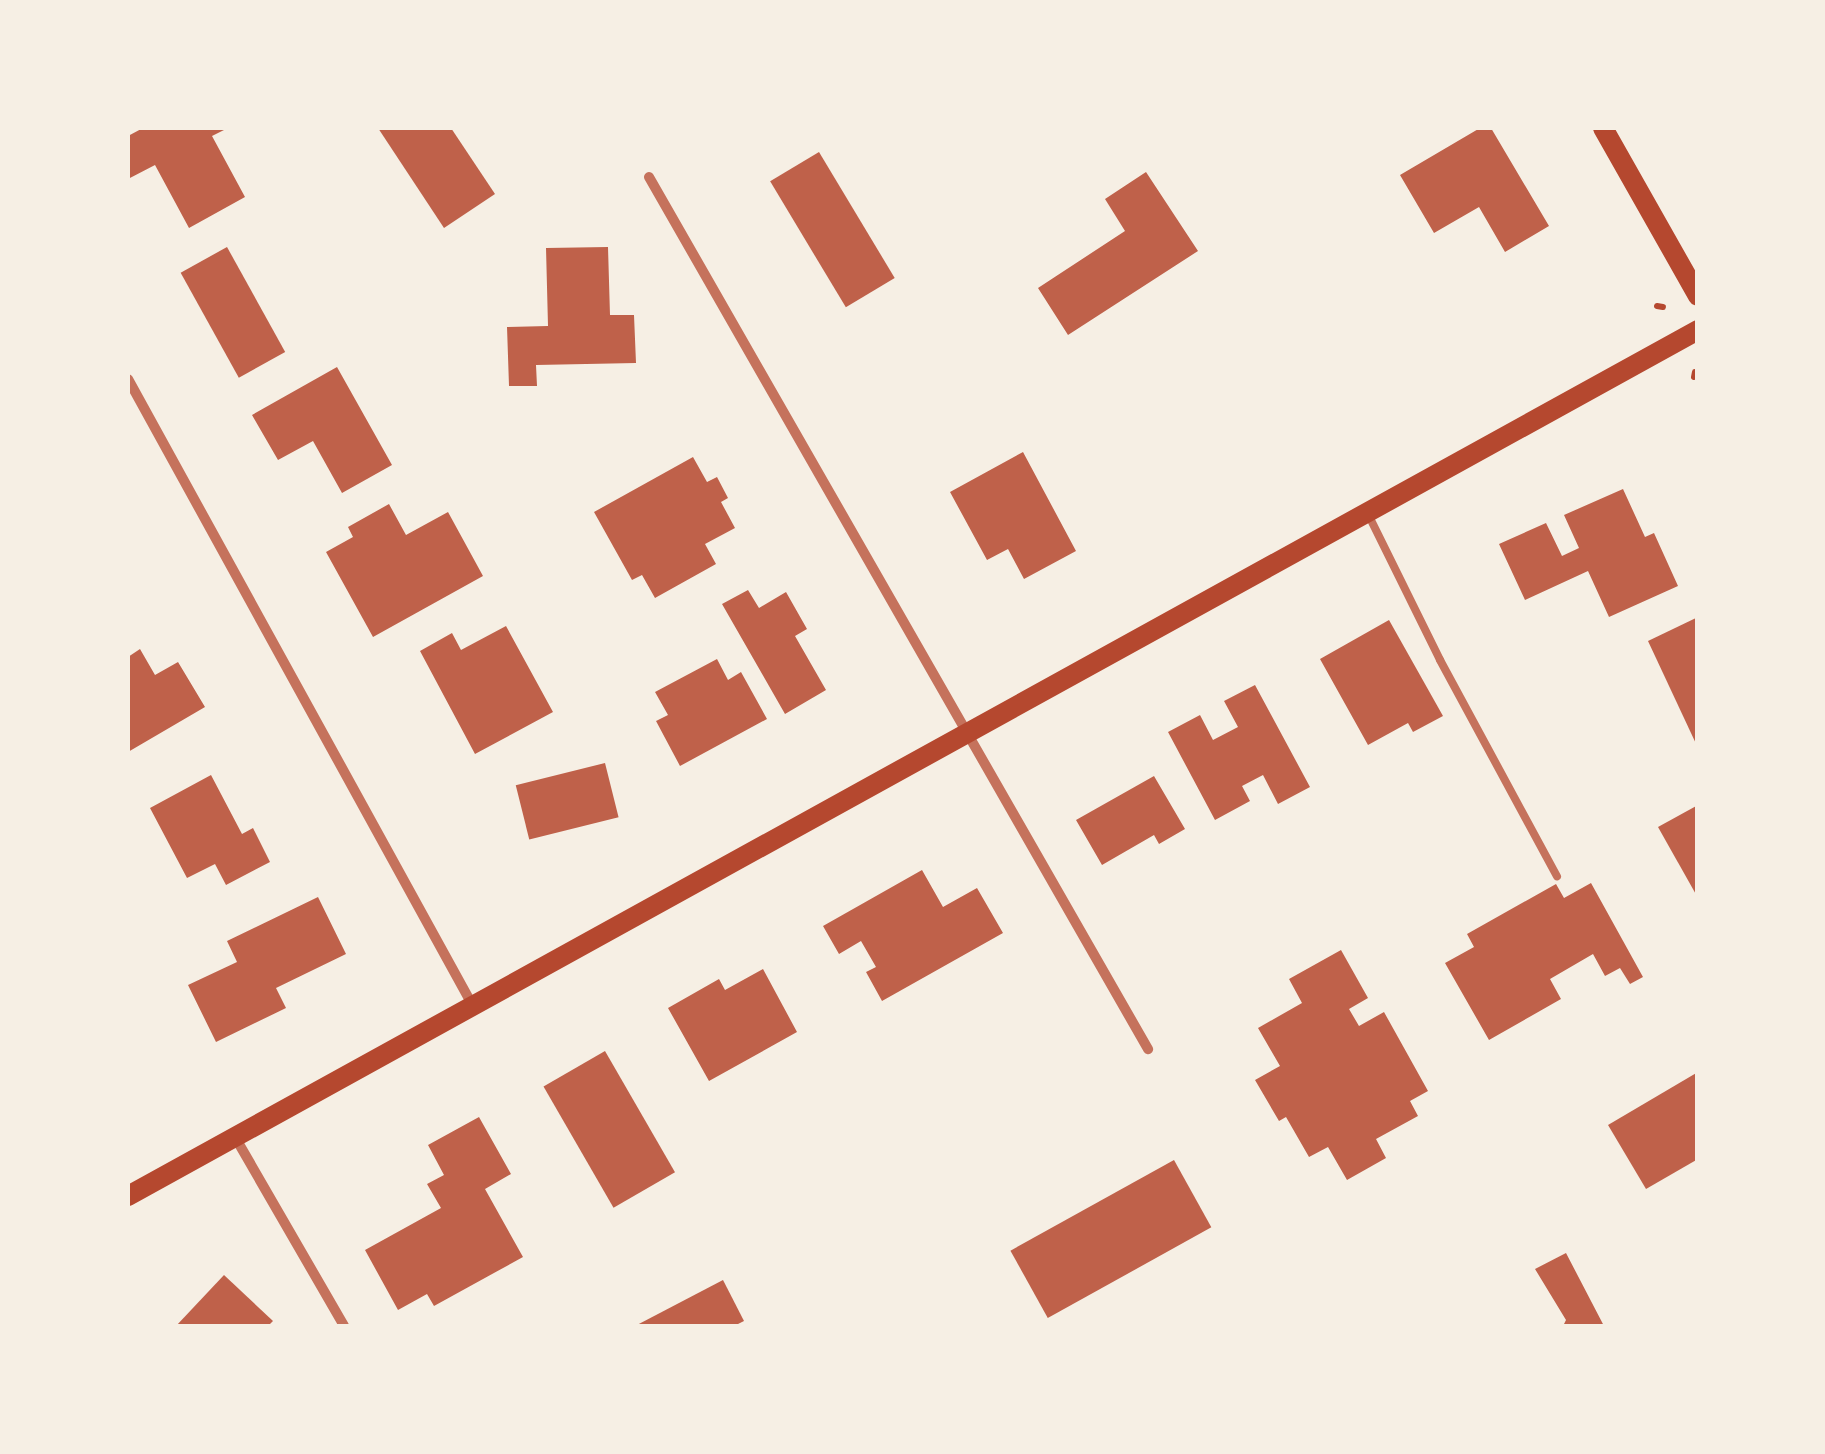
<!DOCTYPE html>
<html>
<head>
<meta charset="utf-8">
<style>
  body { margin:0 }
  #map { position:relative; width:1825px; height:1454px; overflow:hidden; background:#f6efe4; font-family:Overpass,sans-serif }
  div>[style] { position:absolute }
  .building>* { inset:0; background:#bf614a; transform-origin:0 0 }
  .path>* { height:6px; margin:-3px; padding:0 3px; transform-origin:3px; border-radius:3px; background:#b5482f }
  .service>* { height:8px; margin:-4px; padding:0 4px; transform-origin:4px; border-radius:4px; background:#c5725c }
  .minor>* { height:10px; margin:-5px; padding:0 5px; transform-origin:5px; border-radius:5px; background:#c5725c }
  .secondary>* { height:20px; margin:-10px; padding:0 10px; transform-origin:10px; border-radius:10px; background:#b5482f }
  span { translate:-50% -50%; white-space:nowrap; text-align:center; line-height:1.15; -webkit-text-stroke:8px #f6efe4; paint-order:stroke }
  .frame { position:absolute; inset:0; border:130px solid #f6efe4; pointer-events:none }
</style>
</head>
<body>
<div id="map">
  <div class="building">
    <div style="clip-path:polygon(143px 128px,228px 128px,212px 136px,245px 197px,189px 228px,155px 165px,128px 179px,128px 136px)"></div>
    <div style="clip-path:polygon(378px 128px,451px 128px,495px 194px,444px 228px)"></div>
    <div style="clip-path:polygon(1480px 128px,1491px 128px,1549px 226px,1505px 252px,1479px 207px,1434px 233px,1400px 175px)"></div>
    <div style="left:819px;top:152px;width:147px;height:57px;rotate:59deg"></div>
    <div style="clip-path:polygon(1146px 172px,1198px 251px,1068px 335px,1038px 288px,1125px 231px,1105px 199px)"></div>
    <div style="left:227px;top:247px;width:120px;height:53px;rotate:61deg"></div>
    <div style="clip-path:polygon(608px 247px,610px 315px,634px 315px,636px 363px,536px 365px,537px 386px,509px 386px,507px 327px,548px 326px,546px 248px)"></div>
    <div style="clip-path:polygon(337px 367px,392px 465px,342px 493px,313px 441px,278px 460px,252px 415px)"></div>
    <div style="clip-path:polygon(1023px 452px,1076px 551px,1024px 579px,1008px 549px,987px 560px,950px 492px)"></div>
    <div style="clip-path:polygon(693px 457px,707px 482px,717px 477px,728px 498px,721px 502px,735px 528px,705px 544px,716px 564px,655px 598px,642px 575px,632px 580px,594px 512px)"></div>
    <div style="clip-path:polygon(1623px 489px,1645px 537px,1654px 533px,1678px 586px,1609px 617px,1588px 571px,1525px 600px,1499px 544px,1546px 523px,1562px 556px,1579px 548px,1564px 515px)"></div>
    <div style="clip-path:polygon(389px 504px,406px 535px,448px 512px,483px 576px,373px 637px,326px 552px,353px 537px,348px 527px)"></div>
    <div style="clip-path:polygon(748px 590px,759px 608px,786px 592px,807px 629px,795px 636px,826px 690px,785px 714px,722px 604px)"></div>
    <div style="clip-path:polygon(1698px 617px,1698px 748px,1648px 641px)"></div>
    <div style="clip-path:polygon(1389px 620px,1443px 716px,1413px 732px,1408px 723px,1368px 745px,1320px 659px)"></div>
    <div style="clip-path:polygon(506px 626px,553px 712px,475px 754px,420px 651px,452px 633px,461px 650px)"></div>
    <div style="clip-path:polygon(140px 649px,155px 675px,178px 662px,205px 707px,128px 752px,128px 657px)"></div>
    <div style="clip-path:polygon(717px 659px,728px 680px,741px 672px,767px 719px,680px 766px,656px 721px,668px 715px,655px 692px)"></div>
    <div style="clip-path:polygon(1255px 685px,1310px 787px,1278px 804px,1263px 775px,1242px 786px,1250px 801px,1215px 820px,1168px 732px,1200px 715px,1213px 740px,1238px 727px,1224px 701px)"></div>
    <div style="left:605px;top:763px;width:56px;height:92px;rotate:76deg"></div>
    <div style="clip-path:polygon(211px 775px,242px 834px,253px 828px,270px 862px,226px 885px,215px 864px,187px 878px,150px 808px)"></div>
    <div style="clip-path:polygon(1154px 776px,1185px 829px,1159px 844px,1154px 835px,1102px 865px,1076px 820px)"></div>
    <div style="clip-path:polygon(1698px 805px,1698px 898px,1658px 827px)"></div>
    <div style="clip-path:polygon(922px 870px,943px 907px,977px 888px,1003px 933px,882px 1001px,866px 972px,876px 967px,861px 941px,839px 954px,823px 926px)"></div>
    <div style="clip-path:polygon(1591px 883px,1643px 977px,1630px 984px,1620px 968px,1605px 976px,1593px 954px,1550px 979px,1561px 999px,1489px 1040px,1445px 963px,1474px 947px,1467px 934px,1556px 884px,1564px 898px)"></div>
    <div style="clip-path:polygon(318px 897px,346px 954px,276px 988px,286px 1008px,216px 1042px,188px 985px,237px 962px,227px 941px)"></div>
    <div style="clip-path:polygon(1341px 950px,1368px 998px,1349px 1009px,1359px 1026px,1384px 1012px,1428px 1091px,1410px 1101px,1418px 1116px,1376px 1139px,1386px 1158px,1347px 1180px,1328px 1147px,1309px 1157px,1286px 1117px,1279px 1121px,1255px 1080px,1280px 1066px,1258px 1028px,1302px 1003px,1289px 979px)"></div>
    <div style="clip-path:polygon(763px 969px,797px 1032px,709px 1081px,668px 1008px,719px 979px,725px 990px)"></div>
    <div style="left:605px;top:1051px;width:140px;height:71px;rotate:60deg"></div>
    <div style="clip-path:polygon(1698px 1072px,1698px 1159px,1646px 1189px,1608px 1125px)"></div>
    <div style="clip-path:polygon(479px 1117px,511px 1174px,485px 1189px,523px 1257px,434px 1306px,427px 1294px,398px 1310px,365px 1250px,441px 1208px,427px 1184px,444px 1175px,428px 1145px)"></div>
    <div style="left:1174px;top:1160px;width:77px;height:187px;rotate:61deg"></div>
    <div style="clip-path:polygon(1566px 1253px,1604px 1326px,1563px 1326px,1566px 1320px,1535px 1269px)"></div>
    <div style="clip-path:polygon(224px 1275px,273px 1321px,268px 1326px,176px 1326px)"></div>
    <div style="clip-path:polygon(723px 1280px,744px 1321px,734px 1326px,635px 1326px)"></div>
  </div>
  <div class="path">
    <div style="left:1657px;top:306px;width:6px;rotate:9deg"></div>
    <div style="left:1694px;top:377px;width:5px;rotate:-79deg"></div>
  </div>
  <div class="service">
    <div style="left:1367px;top:512px;width:165px;rotate:63.7deg"></div>
    <div style="left:1440px;top:660px;width:246px;rotate:61.6deg"></div>
  </div>
  <div class="minor">
    <div style="left:649px;top:177px;width:1005px;rotate:60.22deg"></div>
    <div style="left:128px;top:379px;width:716px;rotate:61.18deg"></div>
    <div style="left:235px;top:1137px;width:218px;rotate:60deg"></div>
  </div>
  <div class="secondary">
    <div style="left:1603px;top:128px;width:193px;rotate:60.5deg"></div>
    <div style="left:128px;top:1196px;width:1793px;rotate:-28.88deg"></div>
  </div>
  <div class="frame"></div>
</div>
</body>
</html>
